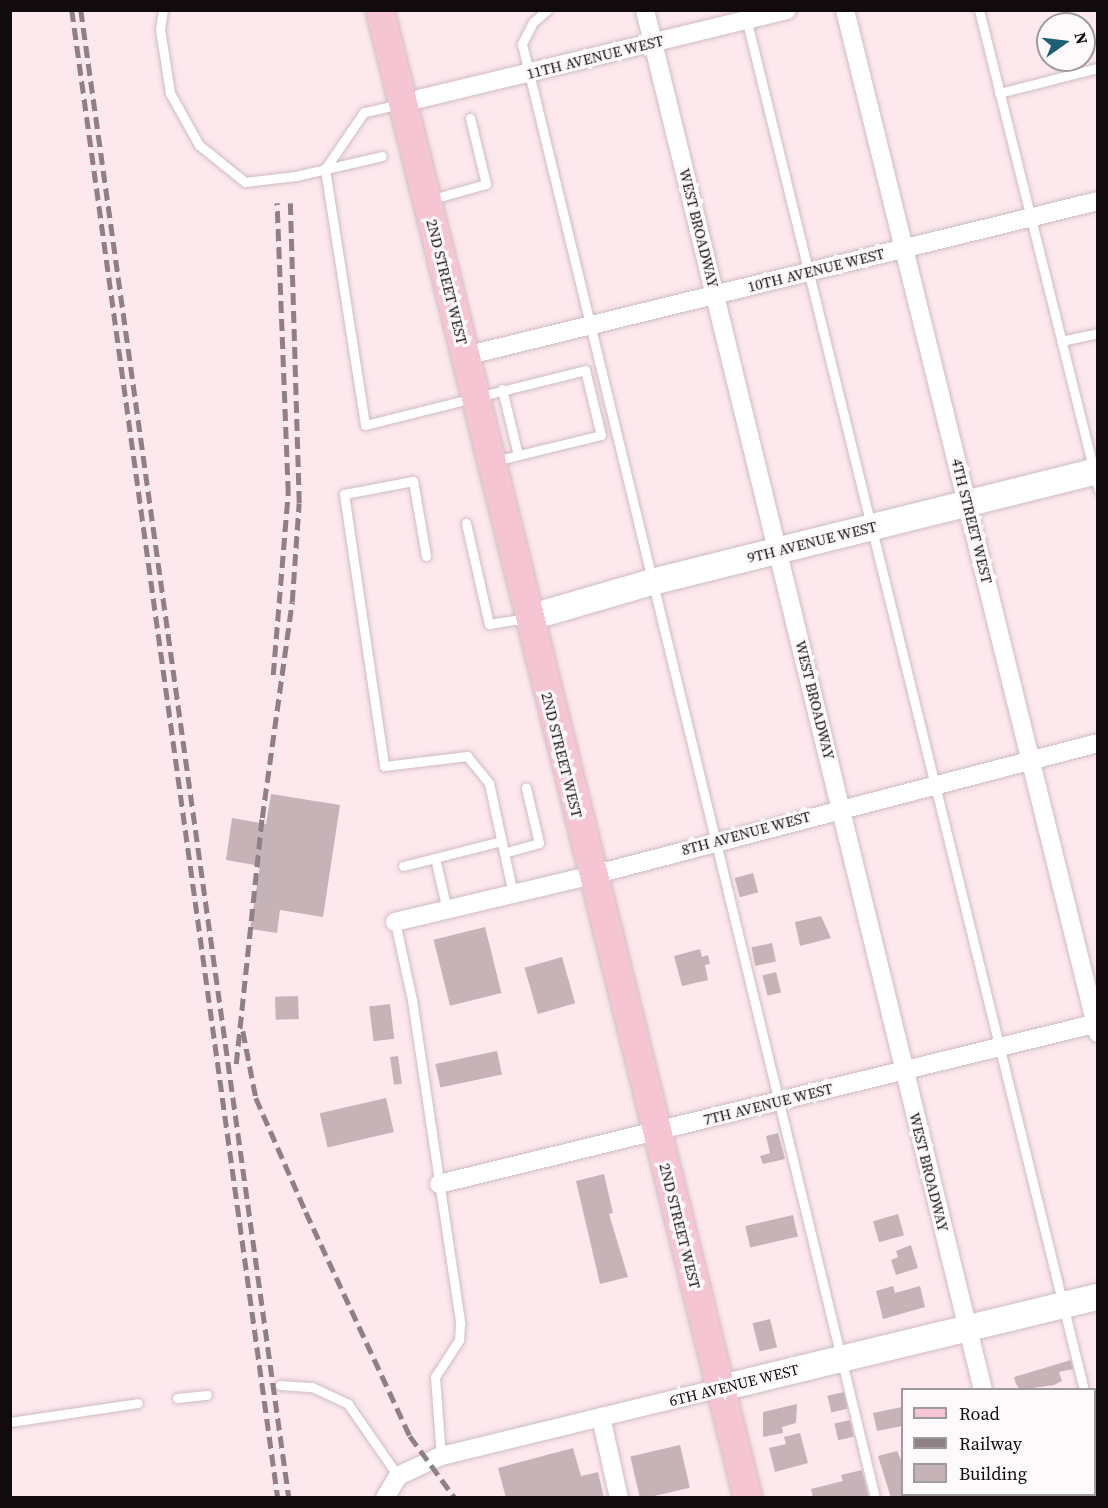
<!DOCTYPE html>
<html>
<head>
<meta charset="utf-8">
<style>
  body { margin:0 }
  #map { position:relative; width:1108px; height:1508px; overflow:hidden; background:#fce8ed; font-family:"Source Serif 4",serif }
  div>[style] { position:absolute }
  .building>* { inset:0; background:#c6b3b8; transform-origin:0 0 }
  .roads { filter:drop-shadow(0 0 2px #cfbdc1) drop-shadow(0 0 2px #cfbdc1) }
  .lane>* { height:9px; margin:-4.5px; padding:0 4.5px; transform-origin:4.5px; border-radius:4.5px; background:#fff }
  .street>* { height:18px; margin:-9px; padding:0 9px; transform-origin:9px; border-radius:9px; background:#fff }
  .secondary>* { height:26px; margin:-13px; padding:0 13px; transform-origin:13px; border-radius:13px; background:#fff }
  .primary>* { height:28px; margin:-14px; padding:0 14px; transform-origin:14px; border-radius:14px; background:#f5c5d3 }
  .rail>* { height:4.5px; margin-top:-2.25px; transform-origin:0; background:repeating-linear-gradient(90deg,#8e8084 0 12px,transparent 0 18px) }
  span { translate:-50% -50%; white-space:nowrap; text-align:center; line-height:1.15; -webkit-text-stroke:6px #fefafb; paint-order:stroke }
  .street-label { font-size:15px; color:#110b0d }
  .frame { position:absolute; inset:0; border:12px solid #110b0d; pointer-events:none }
  .legend { position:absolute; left:901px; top:1388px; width:195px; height:108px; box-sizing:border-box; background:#fefafb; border:2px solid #9f9a9c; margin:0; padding:8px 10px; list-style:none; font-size:18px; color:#110b0d }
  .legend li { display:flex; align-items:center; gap:12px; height:30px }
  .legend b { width:30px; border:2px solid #9f9a9c }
  .north { position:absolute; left:1036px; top:12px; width:60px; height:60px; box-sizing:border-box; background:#fefafb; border:2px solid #9f9a9c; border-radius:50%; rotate:76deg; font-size:16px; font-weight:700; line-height:24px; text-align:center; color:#110b0d }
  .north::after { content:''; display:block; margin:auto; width:21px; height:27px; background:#1c6073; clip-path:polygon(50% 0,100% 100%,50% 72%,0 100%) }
</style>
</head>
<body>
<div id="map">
  <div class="building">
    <div style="clip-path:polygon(271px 794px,340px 805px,323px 917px,280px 910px,277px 933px,250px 929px,260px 866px,226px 860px,232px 818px,266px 824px)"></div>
    <div style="left:753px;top:873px;width:20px;height:19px;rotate:75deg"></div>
    <div style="clip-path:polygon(821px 916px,831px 938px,800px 946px,795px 922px)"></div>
    <div style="left:485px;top:927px;width:68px;height:53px;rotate:76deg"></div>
    <div style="left:772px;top:943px;width:19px;height:21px;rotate:78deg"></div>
    <div style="clip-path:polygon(700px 949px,702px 957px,708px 955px,710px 964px,705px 965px,708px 980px,682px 986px,674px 956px)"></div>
    <div style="left:562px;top:957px;width:48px;height:39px;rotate:74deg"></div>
    <div style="left:776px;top:972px;width:21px;height:14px;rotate:76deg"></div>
    <div style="left:298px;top:996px;width:23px;height:23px;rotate:88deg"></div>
    <div style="left:390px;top:1004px;width:35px;height:21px;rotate:83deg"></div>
    <div style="left:497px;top:1051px;width:24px;height:63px;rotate:78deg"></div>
    <div style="left:398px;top:1056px;width:28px;height:8px;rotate:82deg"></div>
    <div style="left:386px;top:1098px;width:35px;height:68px;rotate:77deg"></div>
    <div style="clip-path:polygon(778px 1133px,785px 1159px,763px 1164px,760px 1156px,770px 1153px,766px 1136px)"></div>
    <div style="clip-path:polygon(604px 1174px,613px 1213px,609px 1214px,628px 1277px,600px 1284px,576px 1181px)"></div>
    <div style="left:898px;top:1214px;width:22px;height:26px;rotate:74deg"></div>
    <div style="left:793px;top:1215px;width:22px;height:49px;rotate:77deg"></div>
    <div style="clip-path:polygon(911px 1245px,918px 1268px,896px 1275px,891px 1260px,898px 1257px,896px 1251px)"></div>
    <div style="clip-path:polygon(893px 1286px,895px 1293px,920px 1286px,925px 1307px,883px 1319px,876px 1291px)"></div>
    <div style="left:770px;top:1319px;width:29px;height:18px;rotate:76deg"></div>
    <div style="clip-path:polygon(1071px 1360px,1073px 1369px,1059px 1372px,1062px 1381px,1054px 1385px,1020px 1390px,1016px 1384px,1014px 1377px)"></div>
    <div style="left:844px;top:1392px;width:17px;height:17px;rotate:77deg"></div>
    <div style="clip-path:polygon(797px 1404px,796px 1423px,782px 1427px,783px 1433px,763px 1437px,763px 1412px)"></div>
    <div style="clip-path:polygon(902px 1407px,902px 1426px,877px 1431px,873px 1413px)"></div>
    <div style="left:850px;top:1420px;width:17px;height:16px;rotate:77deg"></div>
    <div style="clip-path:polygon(800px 1433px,808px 1463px,775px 1472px,769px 1448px,786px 1444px,784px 1437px)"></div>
    <div style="left:680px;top:1445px;width:44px;height:51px;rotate:77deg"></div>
    <div style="clip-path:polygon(573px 1448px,581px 1476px,598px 1472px,604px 1498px,506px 1498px,498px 1468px)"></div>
    <div style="clip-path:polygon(897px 1451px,902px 1462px,902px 1494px,913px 1494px,904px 1498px,891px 1498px,878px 1456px)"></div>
    <div style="clip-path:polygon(862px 1470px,869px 1498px,813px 1498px,811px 1489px,843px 1481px,841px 1475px)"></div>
  </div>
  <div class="roads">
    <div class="lane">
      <div style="left:163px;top:10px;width:19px;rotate:99deg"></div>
      <div style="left:160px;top:29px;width:65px;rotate:81.1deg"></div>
      <div style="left:170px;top:93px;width:60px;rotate:60.9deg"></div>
      <div style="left:199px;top:145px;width:59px;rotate:38.8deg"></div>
      <div style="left:245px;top:182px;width:51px;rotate:-6.7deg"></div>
      <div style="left:296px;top:176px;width:88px;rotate:-13.1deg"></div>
      <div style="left:547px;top:10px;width:18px;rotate:139deg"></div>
      <div style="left:533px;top:22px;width:25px;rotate:117deg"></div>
      <div style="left:522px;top:44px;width:1496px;rotate:76.35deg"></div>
      <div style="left:744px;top:10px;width:1421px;rotate:76.16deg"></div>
      <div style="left:979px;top:10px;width:494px;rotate:76deg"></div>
      <div style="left:999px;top:93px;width:102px;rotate:-14.2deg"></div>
      <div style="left:400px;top:104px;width:37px;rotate:167deg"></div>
      <div style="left:364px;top:112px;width:69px;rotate:124.4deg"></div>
      <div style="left:325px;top:169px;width:259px;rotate:81.1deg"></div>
      <div style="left:365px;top:425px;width:227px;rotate:-14deg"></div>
      <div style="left:585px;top:370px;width:67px;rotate:76.2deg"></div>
      <div style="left:601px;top:435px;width:110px;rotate:166.3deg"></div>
      <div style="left:429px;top:200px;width:59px;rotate:-15.7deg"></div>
      <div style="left:486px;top:184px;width:68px;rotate:-103.6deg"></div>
      <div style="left:1061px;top:341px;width:38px;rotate:-12deg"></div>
      <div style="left:502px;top:389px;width:68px;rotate:76.4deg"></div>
      <div style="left:466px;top:523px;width:104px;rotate:77.2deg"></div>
      <div style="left:489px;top:624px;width:36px;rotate:-9deg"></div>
      <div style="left:426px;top:556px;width:76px;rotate:-99.8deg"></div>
      <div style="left:413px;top:481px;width:70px;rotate:169.3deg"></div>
      <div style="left:344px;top:494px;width:275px;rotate:81.6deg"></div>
      <div style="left:384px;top:766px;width:84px;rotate:-6.9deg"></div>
      <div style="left:467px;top:756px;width:35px;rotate:51deg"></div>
      <div style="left:489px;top:783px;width:114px;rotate:77.8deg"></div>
      <div style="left:504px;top:853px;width:36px;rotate:-16deg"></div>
      <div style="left:539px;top:843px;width:57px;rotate:-103.3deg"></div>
      <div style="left:403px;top:866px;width:33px;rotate:-14deg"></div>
      <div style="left:447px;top:910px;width:53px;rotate:-103deg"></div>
      <div style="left:435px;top:858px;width:68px;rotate:-14.4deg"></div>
      <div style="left:395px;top:922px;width:80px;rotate:77.7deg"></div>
      <div style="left:412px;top:1000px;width:327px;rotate:81.5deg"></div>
      <div style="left:460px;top:1323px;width:17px;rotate:93deg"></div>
      <div style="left:459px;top:1340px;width:44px;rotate:123deg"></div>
      <div style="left:435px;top:1377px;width:79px;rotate:85.7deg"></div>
      <div style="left:280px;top:1385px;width:32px;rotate:4deg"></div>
      <div style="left:312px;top:1387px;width:40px;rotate:25deg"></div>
      <div style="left:348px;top:1404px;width:88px;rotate:55.2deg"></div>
      <div style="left:177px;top:1398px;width:30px;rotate:-6deg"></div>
      <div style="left:10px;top:1422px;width:129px;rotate:-8.4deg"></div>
      <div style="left:1094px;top:1430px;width:12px;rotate:70deg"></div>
    </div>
    <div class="street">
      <div style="left:645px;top:10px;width:1421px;rotate:76.24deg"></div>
      <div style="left:845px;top:10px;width:1054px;rotate:76.11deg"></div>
      <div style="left:403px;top:103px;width:395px;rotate:-13.6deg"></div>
      <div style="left:465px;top:356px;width:652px;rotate:-13.76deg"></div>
      <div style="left:395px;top:922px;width:204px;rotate:-13.4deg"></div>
      <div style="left:593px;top:875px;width:522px;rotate:-14.65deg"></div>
      <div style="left:439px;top:1184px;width:678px;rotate:-13.73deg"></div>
      <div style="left:601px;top:1417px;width:83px;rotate:77.5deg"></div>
      <div style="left:1010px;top:1494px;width:4px;rotate:90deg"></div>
      <div style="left:385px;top:1498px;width:26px;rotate:-59deg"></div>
      <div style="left:398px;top:1476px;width:47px;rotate:-24.9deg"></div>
      <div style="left:441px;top:1456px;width:288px;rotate:-13.7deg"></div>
    </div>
    <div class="secondary">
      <div style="left:528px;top:618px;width:129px;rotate:-16.2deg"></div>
      <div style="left:652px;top:582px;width:460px;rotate:-14deg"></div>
      <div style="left:721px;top:1388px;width:388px;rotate:-13.6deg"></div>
    </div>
    <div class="primary">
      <div style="left:380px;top:10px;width:1533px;rotate:76.11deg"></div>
    </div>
  </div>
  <div class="rail">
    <div style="left:72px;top:10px;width:1502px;rotate:82.12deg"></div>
    <div style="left:81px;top:10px;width:1502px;rotate:82.04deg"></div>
    <div style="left:273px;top:675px;width:183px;rotate:-85.3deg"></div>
    <div style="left:288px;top:493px;width:290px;rotate:-92.2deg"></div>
    <div style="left:243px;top:1031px;width:68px;rotate:79deg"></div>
    <div style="left:256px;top:1098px;width:124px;rotate:66.3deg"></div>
    <div style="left:306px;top:1212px;width:247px;rotate:65.1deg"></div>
    <div style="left:410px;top:1436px;width:77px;rotate:54deg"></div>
    <div style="left:236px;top:1064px;width:247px;rotate:-84deg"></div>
    <div style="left:262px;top:818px;width:218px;rotate:-82.1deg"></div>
    <div style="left:292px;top:602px;width:99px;rotate:-86deg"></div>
    <div style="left:299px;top:503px;width:300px;rotate:-91.7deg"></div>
  </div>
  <div class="street-label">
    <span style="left:595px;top:57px;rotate:-14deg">11TH AVENUE WEST</span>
    <span style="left:699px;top:228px;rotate:76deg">WEST BROADWAY</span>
    <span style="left:816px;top:270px;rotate:-14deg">10TH AVENUE WEST</span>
    <span style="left:447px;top:282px;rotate:76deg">2ND STREET WEST</span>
    <span style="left:972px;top:521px;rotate:76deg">4TH STREET WEST</span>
    <span style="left:812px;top:542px;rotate:-14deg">9TH AVENUE WEST</span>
    <span style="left:815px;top:700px;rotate:76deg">WEST BROADWAY</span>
    <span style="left:562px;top:755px;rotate:76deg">2ND STREET WEST</span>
    <span style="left:746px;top:833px;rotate:-15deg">8TH AVENUE WEST</span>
    <span style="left:768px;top:1104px;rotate:-14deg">7TH AVENUE WEST</span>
    <span style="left:929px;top:1172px;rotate:76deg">WEST BROADWAY</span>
    <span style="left:680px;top:1226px;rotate:76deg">2ND STREET WEST</span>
    <span style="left:734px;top:1385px;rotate:-14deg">6TH AVENUE WEST</span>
  </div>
  <div class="frame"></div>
  <ul class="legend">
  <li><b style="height:8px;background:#f5c5d3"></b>Road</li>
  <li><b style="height:8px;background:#8e8084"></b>Railway</li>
  <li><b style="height:16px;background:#c6b3b8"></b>Building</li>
  </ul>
  <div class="north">N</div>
</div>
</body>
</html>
